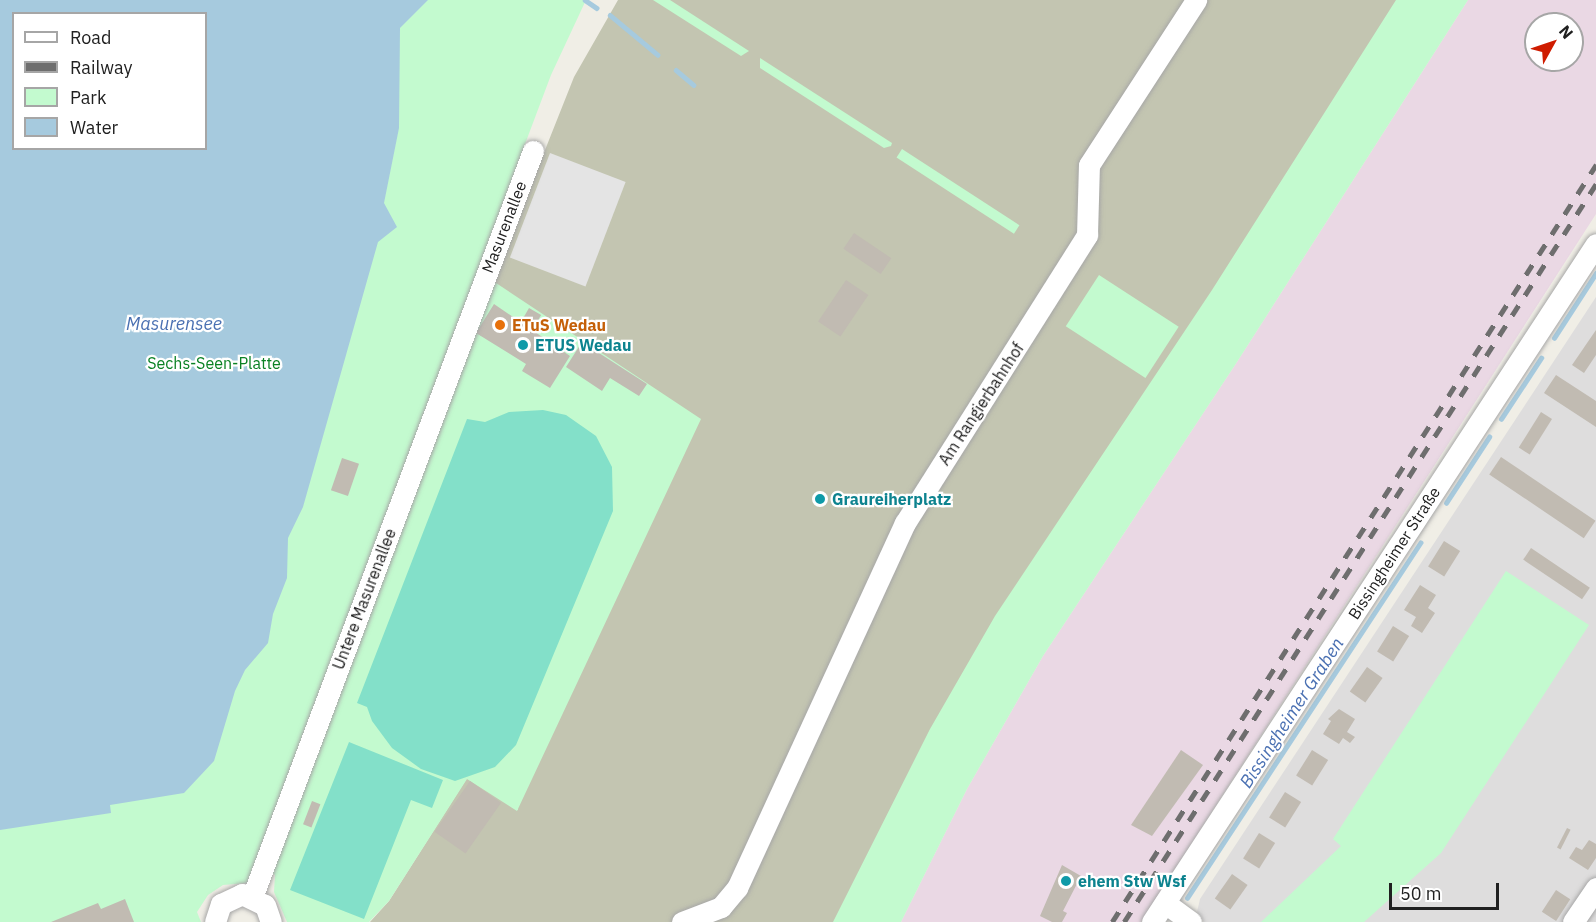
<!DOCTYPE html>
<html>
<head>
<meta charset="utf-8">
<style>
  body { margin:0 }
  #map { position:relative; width:1596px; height:922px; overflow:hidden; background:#f0eee6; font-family:"IBM Plex Sans",sans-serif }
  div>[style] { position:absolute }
  .residential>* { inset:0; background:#dedddd }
  .industrial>* { inset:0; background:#ead8e4 }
  .construction>* { inset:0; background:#c3c5b1 }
  .park>* { inset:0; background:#c3facf; transform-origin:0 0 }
  .pitch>* { inset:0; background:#83e0c9 }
  .parking>* { inset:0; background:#e4e4e4; transform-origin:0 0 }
  .water>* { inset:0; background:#a6cade }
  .stream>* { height:4.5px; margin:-2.25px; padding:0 2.25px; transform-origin:2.25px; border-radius:2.25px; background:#a6cade }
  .building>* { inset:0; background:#c1bbb2; transform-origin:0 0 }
  .roads { filter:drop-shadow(0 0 2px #a7a7a7) drop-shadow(0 0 2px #a7a7a7) }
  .minor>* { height:21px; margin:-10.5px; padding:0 10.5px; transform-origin:10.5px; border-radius:10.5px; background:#fff }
  .rail>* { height:4.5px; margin-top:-2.25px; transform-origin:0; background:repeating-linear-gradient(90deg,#6e6e6e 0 12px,transparent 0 24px) }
  .dots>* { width:16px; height:16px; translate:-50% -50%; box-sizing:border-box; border:3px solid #fff; border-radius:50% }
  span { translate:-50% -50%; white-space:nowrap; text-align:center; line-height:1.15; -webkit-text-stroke:4.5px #fff; paint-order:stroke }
  .street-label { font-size:16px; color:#202020 }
  .food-label { font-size:16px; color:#c56008; font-weight:700 }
  .left { translate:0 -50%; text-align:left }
  .culture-label { font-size:16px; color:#0d838f; font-weight:700 }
  .park-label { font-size:16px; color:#0a8124 }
  .water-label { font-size:18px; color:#4a70b2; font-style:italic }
  .legend { position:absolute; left:12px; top:12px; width:195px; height:138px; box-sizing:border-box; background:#fff; border:2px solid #a6a6a6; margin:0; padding:8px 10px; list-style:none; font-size:18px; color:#202020 }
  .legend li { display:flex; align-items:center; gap:12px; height:30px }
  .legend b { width:30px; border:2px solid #a6a6a6 }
  .north { position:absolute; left:1524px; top:12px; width:60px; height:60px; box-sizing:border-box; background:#fff; border:2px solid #a6a6a6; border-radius:50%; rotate:50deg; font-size:16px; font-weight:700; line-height:24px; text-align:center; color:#202020 }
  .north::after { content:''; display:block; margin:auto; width:21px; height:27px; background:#cf1c00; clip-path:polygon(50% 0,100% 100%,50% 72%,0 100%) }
  .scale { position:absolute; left:1389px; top:883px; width:110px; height:27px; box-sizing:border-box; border:3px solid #202020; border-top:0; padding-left:8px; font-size:18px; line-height:21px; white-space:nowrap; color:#202020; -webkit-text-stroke:4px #fff; paint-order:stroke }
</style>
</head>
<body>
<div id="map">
  <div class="residential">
    <div style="clip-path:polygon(1596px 297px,1596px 922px,1204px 922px,1197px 912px,1200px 899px)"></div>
  </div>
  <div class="industrial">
    <div style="clip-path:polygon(evenodd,1468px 0,1596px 0,1596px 214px,1141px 922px,901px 922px,967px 789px,1043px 656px,1237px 362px,1468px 0,1536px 24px,1572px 24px,1572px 60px,1536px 60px,1536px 24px)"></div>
  </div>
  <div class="construction">
    <div style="clip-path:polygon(618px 0,1455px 0,872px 922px,370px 922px,389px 901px,467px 778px,518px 810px,493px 281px,574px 77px)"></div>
  </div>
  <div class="park">
    <div style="clip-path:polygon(evenodd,0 0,586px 0,551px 75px,247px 883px,223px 885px,208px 895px,197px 912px,201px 922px,0 922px,0 0,14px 14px,206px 14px,206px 148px,14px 148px,14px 14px)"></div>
    <div style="clip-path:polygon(653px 0,670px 0,749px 51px,741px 56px)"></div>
    <div style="clip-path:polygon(1396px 0,1468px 0,1237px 362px,1043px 656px,967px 789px,901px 922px,833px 922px,930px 729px,995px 616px,1212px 290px)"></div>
    <div style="clip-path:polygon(760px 58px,892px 143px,891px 146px,884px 148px,760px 68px)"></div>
    <div style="left:902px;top:149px;width:140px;height:10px;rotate:33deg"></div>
    <div style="left:1099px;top:275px;width:95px;height:61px;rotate:33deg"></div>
    <div style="clip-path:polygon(493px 281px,701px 419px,517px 811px,467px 779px,389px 901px,369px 922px,287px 922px,274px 892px,275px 875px,270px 872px)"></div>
    <div style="clip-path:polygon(1506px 571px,1589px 625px,1441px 853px,1364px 922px,1261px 922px,1341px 846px,1333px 839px)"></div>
  </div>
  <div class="pitch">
    <div style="clip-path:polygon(543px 410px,566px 415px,596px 436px,612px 467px,613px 511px,516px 745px,495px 767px,455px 781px,421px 769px,392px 748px,372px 721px,367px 707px,357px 703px,467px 419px,485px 422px,509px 412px)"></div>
    <div style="clip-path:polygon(349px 742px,443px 780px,432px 808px,411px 800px,364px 919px,290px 890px)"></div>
  </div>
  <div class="parking">
    <div style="left:550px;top:153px;width:81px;height:112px;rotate:21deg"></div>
  </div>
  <div class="water">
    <div style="clip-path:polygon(evenodd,0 0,428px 0,400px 28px,399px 128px,384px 203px,397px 227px,378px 242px,303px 507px,288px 538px,287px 578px,273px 614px,268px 643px,245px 670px,235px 691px,214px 761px,184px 793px,110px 805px,111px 813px,0 830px,0 0,14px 14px,206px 14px,206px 148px,14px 148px,14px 14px)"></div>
  </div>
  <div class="stream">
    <div style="left:585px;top:0;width:14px;rotate:34deg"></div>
    <div style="left:610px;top:15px;width:62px;rotate:39.8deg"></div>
    <div style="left:676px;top:70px;width:23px;rotate:40deg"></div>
    <div style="left:1554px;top:338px;width:77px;rotate:-57.1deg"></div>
    <div style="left:1501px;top:419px;width:73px;rotate:-56.7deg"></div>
    <div style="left:1446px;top:503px;width:79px;rotate:-56.9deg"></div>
    <div style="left:1187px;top:898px;width:425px;rotate:-56.7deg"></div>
  </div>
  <div class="building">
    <div style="left:854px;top:233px;width:45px;height:19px;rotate:34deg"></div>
    <div style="left:846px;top:280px;width:27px;height:50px;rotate:34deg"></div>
    <div style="clip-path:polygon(494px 304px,570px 356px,550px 388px,522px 371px,526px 364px,476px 333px)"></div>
    <div style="left:529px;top:308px;width:14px;height:13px;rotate:30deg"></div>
    <div style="clip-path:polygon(1596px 330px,1596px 355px,1584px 373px,1572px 365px)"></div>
    <div style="clip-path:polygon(582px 342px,647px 384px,639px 396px,610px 378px,602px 391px,566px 367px)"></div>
    <div style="clip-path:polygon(1556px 375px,1596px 401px,1596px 427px,1544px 393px)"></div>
    <div style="left:1541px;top:412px;width:13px;height:42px;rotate:32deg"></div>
    <div style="left:1501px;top:457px;width:114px;height:21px;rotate:34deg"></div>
    <div style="left:342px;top:458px;width:18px;height:34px;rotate:19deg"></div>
    <div style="left:1444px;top:541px;width:19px;height:30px;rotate:32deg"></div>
    <div style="left:1531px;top:548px;width:71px;height:14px;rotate:34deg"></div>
    <div style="clip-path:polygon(1420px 585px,1436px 595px,1428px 608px,1435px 613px,1422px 633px,1411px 626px,1416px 617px,1404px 610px)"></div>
    <div style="left:1393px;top:626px;width:19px;height:30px;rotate:32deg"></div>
    <div style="left:1367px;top:667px;width:19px;height:30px;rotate:35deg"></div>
    <div style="clip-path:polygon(1339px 709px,1355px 719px,1347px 732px,1355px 737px,1350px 743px,1343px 738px,1339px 744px,1323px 734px,1331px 721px,1328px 719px)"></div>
    <div style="clip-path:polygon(1181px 750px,1203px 765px,1152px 836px,1131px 825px)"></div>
    <div style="left:1312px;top:750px;width:19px;height:30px;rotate:32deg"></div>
    <div style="left:470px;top:781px;width:38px;height:62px;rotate:35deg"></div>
    <div style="left:1285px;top:792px;width:19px;height:30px;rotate:32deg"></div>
    <div style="left:312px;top:801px;width:9px;height:25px;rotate:21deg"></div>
    <div style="left:1567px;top:828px;width:4px;height:22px;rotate:27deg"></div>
    <div style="left:1259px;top:833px;width:19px;height:30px;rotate:32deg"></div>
    <div style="clip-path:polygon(1589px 840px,1596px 844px,1596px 858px,1588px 870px,1569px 858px,1576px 847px,1582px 850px)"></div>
    <div style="clip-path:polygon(1062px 865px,1081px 876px,1063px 911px,1067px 913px,1062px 922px,1052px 922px,1040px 916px)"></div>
    <div style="left:1232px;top:874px;width:19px;height:30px;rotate:35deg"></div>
    <div style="left:1556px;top:890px;width:17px;height:26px;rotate:33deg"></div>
    <div style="clip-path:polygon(125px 899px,134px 922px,51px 922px,98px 903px,101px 909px)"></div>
  </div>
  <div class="roads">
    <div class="minor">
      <div style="left:253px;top:895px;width:795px;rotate:-69.38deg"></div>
      <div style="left:1165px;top:903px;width:32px;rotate:36deg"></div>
      <div style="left:215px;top:922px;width:19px;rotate:-72deg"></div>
      <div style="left:221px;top:904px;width:23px;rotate:-25deg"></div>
      <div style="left:242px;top:894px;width:25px;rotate:26deg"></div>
      <div style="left:265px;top:905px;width:18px;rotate:71deg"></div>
      <div style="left:682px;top:922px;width:42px;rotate:-21deg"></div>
      <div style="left:721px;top:907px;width:25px;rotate:-50deg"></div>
      <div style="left:737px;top:888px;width:402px;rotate:-65.3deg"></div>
      <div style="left:905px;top:523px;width:341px;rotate:-57.7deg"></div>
      <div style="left:1087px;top:235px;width:70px;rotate:-88.4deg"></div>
      <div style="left:1089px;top:165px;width:197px;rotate:-57deg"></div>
      <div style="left:1152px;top:922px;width:810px;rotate:-56.78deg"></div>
      <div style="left:1573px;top:922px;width:41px;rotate:-55.9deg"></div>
    </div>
  </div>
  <div class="rail">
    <div style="left:1112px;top:922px;width:899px;rotate:-57.41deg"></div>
    <div style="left:1124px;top:922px;width:876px;rotate:-57.4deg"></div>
  </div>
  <div class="dots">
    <div style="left:500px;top:325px;background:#e8710a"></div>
    <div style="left:523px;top:345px;background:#0f9aa8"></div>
    <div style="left:820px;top:499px;background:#0f9aa8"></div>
    <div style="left:1066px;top:881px;background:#0f9aa8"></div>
  </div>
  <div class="street-label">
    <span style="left:504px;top:227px;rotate:-69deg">Masurenallee</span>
    <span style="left:981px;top:404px;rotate:-57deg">Am Rangierbahnhof</span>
    <span style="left:1394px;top:553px;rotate:-57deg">Bissingheimer Straße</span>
    <span style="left:364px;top:599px;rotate:-69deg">Untere Masurenallee</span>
  </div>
  <div class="food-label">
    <span class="left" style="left:512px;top:325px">ETuS Wedau</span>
  </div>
  <div class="culture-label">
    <span class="left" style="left:535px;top:345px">ETUS Wedau</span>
    <span class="left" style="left:832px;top:499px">Graureiherplatz</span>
    <span class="left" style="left:1078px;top:881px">ehem Stw Wsf</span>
  </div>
  <div class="park-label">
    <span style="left:214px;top:363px">Sechs-Seen-Platte</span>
  </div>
  <div class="water-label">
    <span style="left:174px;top:324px">Masurensee</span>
    <span style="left:1292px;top:713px;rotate:-57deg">Bissingheimer Graben</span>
  </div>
  <ul class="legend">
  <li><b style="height:8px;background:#fff"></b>Road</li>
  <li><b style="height:8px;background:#6e6e6e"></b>Railway</li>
  <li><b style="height:16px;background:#c3facf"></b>Park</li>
  <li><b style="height:16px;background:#a6cade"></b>Water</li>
  </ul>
  <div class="north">N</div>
  <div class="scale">50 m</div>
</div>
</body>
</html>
